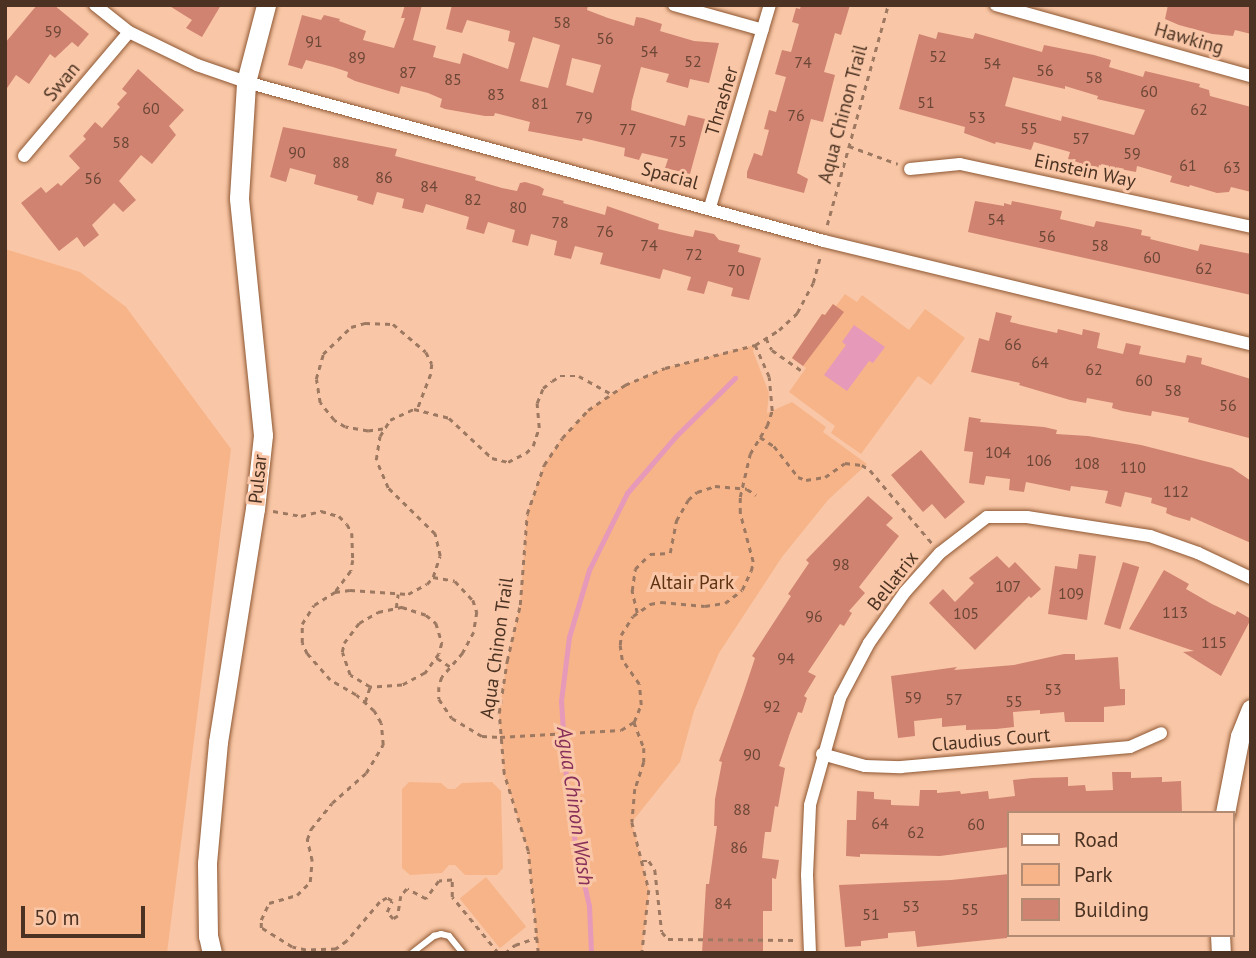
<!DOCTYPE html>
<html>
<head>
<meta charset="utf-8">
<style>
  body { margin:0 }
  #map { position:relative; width:1256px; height:958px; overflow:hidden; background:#f9c7a7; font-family:"PT Sans",sans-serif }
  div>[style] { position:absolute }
  .green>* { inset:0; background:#f7b489; transform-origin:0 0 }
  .water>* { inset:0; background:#e699b8 }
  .stream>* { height:5px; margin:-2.5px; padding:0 2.5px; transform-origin:2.5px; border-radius:2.5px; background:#e699b8 }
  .building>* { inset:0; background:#d08371; transform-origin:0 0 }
  .path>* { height:2.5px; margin-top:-1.25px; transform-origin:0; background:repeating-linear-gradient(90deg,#9e7962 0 5px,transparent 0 10px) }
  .roads { filter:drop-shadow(0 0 2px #8e5732) drop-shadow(0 0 2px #8e5732) }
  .lane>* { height:6px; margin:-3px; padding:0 3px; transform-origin:3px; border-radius:3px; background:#fff }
  .street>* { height:12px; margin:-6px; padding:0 6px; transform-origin:6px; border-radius:6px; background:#fff }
  .secondary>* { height:19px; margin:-9.5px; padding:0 9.5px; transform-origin:9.5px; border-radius:9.5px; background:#fff }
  span { translate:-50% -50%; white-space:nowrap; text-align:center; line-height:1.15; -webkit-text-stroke:6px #f9c7a7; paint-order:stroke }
  .number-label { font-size:16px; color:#6c4636 }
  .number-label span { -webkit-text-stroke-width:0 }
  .street-label { font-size:19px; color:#4b3222 }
  .park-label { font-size:19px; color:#5f3312 }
  .water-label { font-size:21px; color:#882f5a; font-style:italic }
  .frame { position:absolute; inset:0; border:7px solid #4b3222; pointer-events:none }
  .legend { position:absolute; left:1007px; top:811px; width:228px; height:126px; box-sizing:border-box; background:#f9c7a7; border:2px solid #b38b72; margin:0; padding:9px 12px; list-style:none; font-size:21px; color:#4b3222 }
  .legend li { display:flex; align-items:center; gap:14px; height:35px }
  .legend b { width:35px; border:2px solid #b38b72 }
  .scale { position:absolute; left:21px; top:906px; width:124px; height:32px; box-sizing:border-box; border:4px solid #4b3222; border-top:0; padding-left:9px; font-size:21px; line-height:24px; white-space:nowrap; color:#4b3222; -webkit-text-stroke:5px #f9c7a7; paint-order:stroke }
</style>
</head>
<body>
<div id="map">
  <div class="green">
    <div style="clip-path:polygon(5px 249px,80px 272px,126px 307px,231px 449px,167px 953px,5px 953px)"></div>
    <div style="clip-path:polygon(845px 294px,857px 302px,862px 295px,909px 330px,925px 309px,965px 338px,931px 385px,918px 376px,861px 454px,831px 433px,835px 426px,789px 392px,806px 368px,792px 358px,822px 314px,825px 315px,833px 304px,836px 306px)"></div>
    <div style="clip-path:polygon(755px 345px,753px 351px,769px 393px,767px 413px,792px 402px,826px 427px,823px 432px,867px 464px,828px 500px,782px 557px,719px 653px,694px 711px,680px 762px,632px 822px,649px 890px,642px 953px,538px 953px,528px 851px,504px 774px,499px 713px,507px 661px,520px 605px,527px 514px,544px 465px,562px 438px,588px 410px,625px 385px,665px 368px)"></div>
    <div style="clip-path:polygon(409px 782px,441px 783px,448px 789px,455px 789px,462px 783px,492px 782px,501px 791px,503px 868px,497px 875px,465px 875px,455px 865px,449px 865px,442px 873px,410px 875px,402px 868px,402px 789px)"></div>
    <div style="left:486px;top:877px;width:64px;height:34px;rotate:51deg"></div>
  </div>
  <div class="water">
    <div style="clip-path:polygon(854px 325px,885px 347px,873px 363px,869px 361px,847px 391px,824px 375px,846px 345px,842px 342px)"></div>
  </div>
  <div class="stream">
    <div style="left:591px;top:953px;width:47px;rotate:-92.4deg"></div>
    <div style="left:589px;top:906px;width:65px;rotate:-102.5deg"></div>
    <div style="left:575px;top:843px;width:66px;rotate:-97.9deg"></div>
    <div style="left:566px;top:778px;width:77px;rotate:-93.7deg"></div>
    <div style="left:561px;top:701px;width:64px;rotate:-82.9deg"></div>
    <div style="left:569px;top:637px;width:70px;rotate:-73.4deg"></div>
    <div style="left:589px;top:570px;width:86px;rotate:-63.7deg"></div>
    <div style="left:627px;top:493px;width:75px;rotate:-49.3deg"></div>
    <div style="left:676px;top:436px;width:83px;rotate:-44.5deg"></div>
  </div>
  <div class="building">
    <div style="clip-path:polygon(37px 5px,54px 5px,89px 34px,78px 47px,72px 42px,55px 58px,50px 54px,29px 84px,16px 75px,5px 91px,5px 43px)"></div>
    <div style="clip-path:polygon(168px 5px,221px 5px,202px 37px,186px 28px,192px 20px)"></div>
    <div style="clip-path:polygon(evenodd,405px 5px,422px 5px,413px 40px,436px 46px,433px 57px,460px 64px,463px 53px,508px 69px,515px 43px,508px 41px,510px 31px,467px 20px,462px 33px,446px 29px,452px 5px,588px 5px,587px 10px,608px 18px,634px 26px,636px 17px,643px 18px,662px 24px,660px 31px,694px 41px,719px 43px,709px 83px,690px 79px,688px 88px,666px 82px,669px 74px,641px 67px,632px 101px,631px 110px,685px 126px,688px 115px,705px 119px,690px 174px,665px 168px,668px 159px,642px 153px,639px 160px,624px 156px,625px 148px,583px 138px,582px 141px,528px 131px,530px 122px,495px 113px,494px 116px,485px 116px,445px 109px,440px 107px,442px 99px,428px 93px,401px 86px,399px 94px,382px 89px,355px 81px,347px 77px,348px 72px,333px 67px,306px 60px,302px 69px,288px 65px,302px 15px,321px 20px,324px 15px,340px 19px,339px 21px,366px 31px,363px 40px,394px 48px,405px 18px,401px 18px,405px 5px,533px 37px,560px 45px,548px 88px,520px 81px,533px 37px,405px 5px,572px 58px,601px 65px,593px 93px,566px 85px,572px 58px)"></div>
    <div style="clip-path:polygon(801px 5px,850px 5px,841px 35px,835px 33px,824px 72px,835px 75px,823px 122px,811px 119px,797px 173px,808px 179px,804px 193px,747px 178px,747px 172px,754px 153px,762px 156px,769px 130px,764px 129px,769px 110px,776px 112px,786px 77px,775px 74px,782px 50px,791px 52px,799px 24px,792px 22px,796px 8px,800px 9px)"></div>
    <div style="clip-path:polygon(1168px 5px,1251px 5px,1251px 34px,1235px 30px,1233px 36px,1212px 34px,1179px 25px,1165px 19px)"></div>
    <div style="clip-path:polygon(evenodd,938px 32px,973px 39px,975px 33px,1042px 52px,1044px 45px,1094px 55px,1111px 60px,1109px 67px,1143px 77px,1145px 71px,1200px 84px,1199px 87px,1209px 90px,1210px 96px,1251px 107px,1251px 192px,1231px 187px,1229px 192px,1217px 193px,1190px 185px,1189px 187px,1170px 182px,1172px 176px,1137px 166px,1136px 172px,1099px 165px,1098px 169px,1068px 159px,1070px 152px,1034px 142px,1031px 150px,996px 142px,995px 144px,964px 133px,965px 127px,899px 109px,919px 34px,936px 39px,938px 32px,1013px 77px,1065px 89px,1065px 86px,1098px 96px,1097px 99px,1145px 110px,1134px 135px,1062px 116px,1061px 121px,1005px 106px,1013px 77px)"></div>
    <div style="clip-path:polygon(138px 69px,184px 110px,169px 126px,176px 135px,152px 164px,141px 155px,119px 181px,136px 200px,123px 212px,114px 203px,92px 225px,99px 235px,84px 247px,77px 237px,59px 251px,21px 203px,41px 187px,46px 193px,58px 183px,61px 186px,80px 168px,69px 156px,86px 139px,83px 136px,95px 122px,102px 128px,120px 107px,117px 104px,127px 93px,122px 89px)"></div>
    <div style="clip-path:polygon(283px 127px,397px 149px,395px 156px,476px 177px,475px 180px,502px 188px,517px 191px,520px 183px,525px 182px,539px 186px,544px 189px,542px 195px,564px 201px,563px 203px,605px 215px,607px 206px,659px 224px,658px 229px,683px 235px,693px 237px,695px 230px,714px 234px,719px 240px,740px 245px,738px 252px,761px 258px,749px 300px,731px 296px,733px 288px,708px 281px,704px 294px,687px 290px,691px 277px,663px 269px,660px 279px,600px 264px,603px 253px,575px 246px,571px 259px,554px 255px,557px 241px,531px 234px,528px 246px,512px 242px,515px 230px,488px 222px,484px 234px,466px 229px,469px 217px,426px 204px,423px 213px,402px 208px,404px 199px,377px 192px,373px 205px,357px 200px,358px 196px,314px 184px,316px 175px,290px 168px,286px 182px,270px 177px)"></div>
    <div style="clip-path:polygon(975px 201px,1004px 206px,1004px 203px,1011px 205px,1012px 201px,1062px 211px,1060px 219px,1094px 227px,1096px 221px,1128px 227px,1142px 230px,1141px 235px,1151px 237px,1150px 239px,1198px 251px,1200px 244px,1251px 254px,1251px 295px,968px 232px)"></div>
    <div style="clip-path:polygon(833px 304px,844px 312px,803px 366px,792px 358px,822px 314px,825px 315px)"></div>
    <div style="clip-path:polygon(996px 312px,1012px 316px,1010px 322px,1057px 333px,1058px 329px,1082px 335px,1083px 329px,1100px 333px,1097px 348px,1123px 354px,1126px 343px,1141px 346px,1139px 354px,1185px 363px,1187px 355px,1202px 358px,1201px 364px,1251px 379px,1249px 438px,1188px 422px,1189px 418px,1152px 411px,1151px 416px,1122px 411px,1112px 408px,1113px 403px,1087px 398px,1086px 403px,1070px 400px,1019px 385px,1020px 383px,971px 372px,979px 338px,989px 341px)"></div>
    <div style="clip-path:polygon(969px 417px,981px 419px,980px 422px,1044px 427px,1057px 430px,1056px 434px,1088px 436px,1141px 445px,1232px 468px,1251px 481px,1251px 543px,1191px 517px,1190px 521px,1173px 516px,1166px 513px,1167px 508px,1151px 503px,1152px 498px,1125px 492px,1121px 507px,1105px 503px,1108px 491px,1071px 486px,1070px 491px,1026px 482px,1024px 492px,1009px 490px,1010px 479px,986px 476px,984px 485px,969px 483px,973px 452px,964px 451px)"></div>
    <div style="clip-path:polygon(921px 450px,965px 502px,945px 519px,932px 504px,923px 512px,891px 475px)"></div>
    <div style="clip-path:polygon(868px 496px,893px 518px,886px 525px,899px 536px,859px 587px,865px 593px,849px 611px,852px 613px,844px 626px,840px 624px,808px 672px,816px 676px,804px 696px,807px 698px,802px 713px,798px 712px,790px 733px,779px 766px,785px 768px,778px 807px,775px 806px,771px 832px,765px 832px,762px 858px,779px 860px,776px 879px,772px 878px,772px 911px,763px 911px,763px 953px,702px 953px,706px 884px,709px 884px,717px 826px,714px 826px,715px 799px,722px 762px,719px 761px,743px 694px,755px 658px,752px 656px,791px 596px,788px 594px,809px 563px,806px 560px)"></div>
    <div style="clip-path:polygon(1079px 554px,1096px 556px,1087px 620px,1048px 614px,1055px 566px,1077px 569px)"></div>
    <div style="clip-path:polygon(997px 556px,1009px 568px,1015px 562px,1041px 589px,1031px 598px,1029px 596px,975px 650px,929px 603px,943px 589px,955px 602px,974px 583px,969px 578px)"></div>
    <div style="left:1123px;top:562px;width:17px;height:65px;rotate:17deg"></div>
    <div style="clip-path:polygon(1164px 570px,1189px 584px,1186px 589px,1212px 604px,1235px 615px,1237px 611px,1251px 619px,1221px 676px,1183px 652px,1194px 651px,1129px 629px)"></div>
    <div style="clip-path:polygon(1064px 654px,1075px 654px,1075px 660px,1118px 657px,1120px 689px,1125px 689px,1125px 705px,1104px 707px,1104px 722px,1065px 722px,1064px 712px,1040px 714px,1040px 710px,1013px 712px,1014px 727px,996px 729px,966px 730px,966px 725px,942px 727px,942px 718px,914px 721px,915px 736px,898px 738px,891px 676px,957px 667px,954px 670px,1014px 665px)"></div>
    <div style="clip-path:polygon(1112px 772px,1131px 772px,1131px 778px,1162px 777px,1162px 782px,1181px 781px,1182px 813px,1009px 813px,1009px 847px,940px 856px,860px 854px,860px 857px,846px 856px,847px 820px,856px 820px,857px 791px,874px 792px,874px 799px,891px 800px,891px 805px,919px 806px,920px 790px,937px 790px,937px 793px,960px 791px,961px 794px,988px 791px,989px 799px,1015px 796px,1013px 780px,1032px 778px,1068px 777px,1068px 786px,1085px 785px,1086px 791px,1113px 790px)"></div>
    <div style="clip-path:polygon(1009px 874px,1007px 938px,917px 947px,915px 931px,888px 933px,888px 938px,861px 941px,861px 946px,845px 947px,839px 885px,951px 880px)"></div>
  </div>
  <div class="path">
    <div style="left:849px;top:146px;width:52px;rotate:20.2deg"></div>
    <div style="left:827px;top:225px;width:228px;rotate:-74.5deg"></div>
    <div style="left:766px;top:338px;width:13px;rotate:63deg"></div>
    <div style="left:772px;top:350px;width:39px;rotate:35deg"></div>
    <div style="left:383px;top:429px;width:15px;rotate:172deg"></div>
    <div style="left:368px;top:431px;width:23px;rotate:-170deg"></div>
    <div style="left:345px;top:427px;width:13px;rotate:-148deg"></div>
    <div style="left:334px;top:420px;width:22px;rotate:-129deg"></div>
    <div style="left:320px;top:403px;width:24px;rotate:-99deg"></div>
    <div style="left:316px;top:379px;width:26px;rotate:-74deg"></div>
    <div style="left:323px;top:354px;width:39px;rotate:-44deg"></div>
    <div style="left:351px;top:327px;width:15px;rotate:-16deg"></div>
    <div style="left:365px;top:323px;width:28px;rotate:2deg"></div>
    <div style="left:393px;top:324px;width:43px;rotate:40.3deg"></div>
    <div style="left:426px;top:352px;width:13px;rotate:63deg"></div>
    <div style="left:432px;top:364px;width:10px;rotate:96deg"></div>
    <div style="left:431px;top:374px;width:39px;rotate:111deg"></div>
    <div style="left:760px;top:437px;width:17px;rotate:33deg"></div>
    <div style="left:774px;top:446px;width:39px;rotate:52deg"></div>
    <div style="left:798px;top:477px;width:9px;rotate:21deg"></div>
    <div style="left:806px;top:480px;width:19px;rotate:-9deg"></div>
    <div style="left:825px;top:477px;width:24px;rotate:-35deg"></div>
    <div style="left:845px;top:463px;width:17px;rotate:7deg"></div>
    <div style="left:862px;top:465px;width:9px;rotate:32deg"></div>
    <div style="left:870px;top:470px;width:96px;rotate:49.7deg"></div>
    <div style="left:273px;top:511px;width:28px;rotate:10deg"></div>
    <div style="left:301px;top:516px;width:21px;rotate:-14deg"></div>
    <div style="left:321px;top:511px;width:19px;rotate:16deg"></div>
    <div style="left:339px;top:516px;width:11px;rotate:45deg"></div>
    <div style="left:347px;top:524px;width:10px;rotate:61deg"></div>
    <div style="left:352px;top:533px;width:27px;rotate:88deg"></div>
    <div style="left:353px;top:560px;width:11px;rotate:100deg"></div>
    <div style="left:351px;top:571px;width:26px;rotate:127deg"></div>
    <div style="left:433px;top:577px;width:22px;rotate:-72deg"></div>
    <div style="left:440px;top:556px;width:23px;rotate:-103deg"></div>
    <div style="left:435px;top:534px;width:66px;rotate:-135.6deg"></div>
    <div style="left:388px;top:488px;width:30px;rotate:-113deg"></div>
    <div style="left:376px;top:460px;width:24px;rotate:-81deg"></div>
    <div style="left:380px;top:436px;width:19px;rotate:-58deg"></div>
    <div style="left:390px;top:420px;width:26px;rotate:-25deg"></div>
    <div style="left:414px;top:409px;width:36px;rotate:14deg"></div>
    <div style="left:449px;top:418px;width:59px;rotate:42.9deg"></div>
    <div style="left:492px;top:458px;width:16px;rotate:14deg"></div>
    <div style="left:508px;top:462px;width:20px;rotate:-27deg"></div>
    <div style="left:526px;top:453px;width:10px;rotate:-45deg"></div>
    <div style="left:533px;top:446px;width:19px;rotate:-72deg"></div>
    <div style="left:539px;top:428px;width:25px;rotate:-95deg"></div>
    <div style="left:537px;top:403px;width:16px;rotate:-68deg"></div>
    <div style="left:543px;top:388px;width:11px;rotate:-38deg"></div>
    <div style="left:552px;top:381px;width:9px;rotate:-32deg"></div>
    <div style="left:560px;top:376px;width:19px"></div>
    <div style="left:579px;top:376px;width:37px;rotate:29deg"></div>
    <div style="left:396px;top:608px;width:14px;rotate:-82deg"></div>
    <div style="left:637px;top:613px;width:23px;rotate:-103deg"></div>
    <div style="left:632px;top:591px;width:22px;rotate:-82deg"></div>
    <div style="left:635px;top:569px;width:21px;rotate:-45deg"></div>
    <div style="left:650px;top:554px;width:20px;rotate:-3deg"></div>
    <div style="left:670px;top:553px;width:33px;rotate:-79deg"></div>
    <div style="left:676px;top:521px;width:24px;rotate:-60deg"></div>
    <div style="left:688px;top:500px;width:12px;rotate:-42deg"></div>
    <div style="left:697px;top:492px;width:19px;rotate:-18deg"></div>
    <div style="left:715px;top:486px;width:32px;rotate:5deg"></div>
    <div style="left:747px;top:489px;width:11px;rotate:34deg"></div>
    <div style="left:437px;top:658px;width:17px;rotate:33deg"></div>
    <div style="left:365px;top:702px;width:16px;rotate:-72deg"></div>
    <div style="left:370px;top:687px;width:23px;rotate:-149deg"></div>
    <div style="left:350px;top:675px;width:24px;rotate:-109deg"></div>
    <div style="left:342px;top:652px;width:9px;rotate:-77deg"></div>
    <div style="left:344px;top:643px;width:25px;rotate:-53deg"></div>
    <div style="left:359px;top:623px;width:22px;rotate:-30deg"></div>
    <div style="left:378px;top:612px;width:25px;rotate:-12deg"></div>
    <div style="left:402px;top:607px;width:25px;rotate:18deg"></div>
    <div style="left:426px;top:615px;width:13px;rotate:39deg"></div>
    <div style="left:436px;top:623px;width:21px;rotate:73deg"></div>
    <div style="left:442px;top:643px;width:11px;rotate:105deg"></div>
    <div style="left:439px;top:654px;width:24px;rotate:126deg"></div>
    <div style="left:425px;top:673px;width:26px;rotate:152deg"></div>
    <div style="left:402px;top:685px;width:32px;rotate:176deg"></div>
    <div style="left:634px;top:722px;width:28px;rotate:69deg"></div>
    <div style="left:644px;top:748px;width:14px;rotate:90deg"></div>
    <div style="left:644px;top:762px;width:28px;rotate:108deg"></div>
    <div style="left:635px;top:789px;width:33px;rotate:95deg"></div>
    <div style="left:632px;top:822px;width:70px;rotate:76deg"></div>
    <div style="left:649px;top:890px;width:63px;rotate:96.3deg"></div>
    <div style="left:642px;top:861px;width:7px"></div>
    <div style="left:649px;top:861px;width:11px;rotate:56deg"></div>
    <div style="left:655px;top:870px;width:62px;rotate:83.6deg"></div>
    <div style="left:662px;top:932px;width:9px;rotate:49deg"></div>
    <div style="left:668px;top:939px;width:127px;rotate:0.5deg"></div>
    <div style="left:498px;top:953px;width:72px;rotate:-129.4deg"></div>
    <div style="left:452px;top:897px;width:17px;rotate:-90deg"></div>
    <div style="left:452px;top:880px;width:13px;rotate:176deg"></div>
    <div style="left:439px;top:881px;width:22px;rotate:126deg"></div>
    <div style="left:426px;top:899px;width:21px;rotate:-152deg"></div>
    <div style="left:407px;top:889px;width:9px;rotate:131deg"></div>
    <div style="left:401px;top:896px;width:20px;rotate:99deg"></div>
    <div style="left:398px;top:916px;width:6px;rotate:149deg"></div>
    <div style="left:393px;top:919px;width:9px;rotate:-131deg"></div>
    <div style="left:387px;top:912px;width:12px;rotate:-66deg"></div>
    <div style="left:392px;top:901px;width:6px;rotate:-149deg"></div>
    <div style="left:387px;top:898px;width:8px;rotate:150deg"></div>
    <div style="left:380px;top:902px;width:51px;rotate:130.2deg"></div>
    <div style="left:347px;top:941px;width:14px;rotate:144deg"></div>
    <div style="left:336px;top:949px;width:30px;rotate:178deg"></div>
    <div style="left:306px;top:950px;width:14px;rotate:-168deg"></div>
    <div style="left:292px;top:947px;width:36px;rotate:-148deg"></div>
    <div style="left:261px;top:928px;width:8px;rotate:-90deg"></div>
    <div style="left:261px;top:920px;width:19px;rotate:-65deg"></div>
    <div style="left:269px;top:903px;width:29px;rotate:-16deg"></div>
    <div style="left:297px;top:895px;width:18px;rotate:-45deg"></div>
    <div style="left:310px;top:882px;width:21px;rotate:-85deg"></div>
    <div style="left:312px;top:861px;width:22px;rotate:-103deg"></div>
    <div style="left:307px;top:840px;width:12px;rotate:-70deg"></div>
    <div style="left:311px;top:829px;width:33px;rotate:-51deg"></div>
    <div style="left:332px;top:803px;width:45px;rotate:-41.4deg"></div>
    <div style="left:366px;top:773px;width:33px;rotate:-59deg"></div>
    <div style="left:383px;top:745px;width:22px;rotate:-95deg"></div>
    <div style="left:381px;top:723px;width:14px;rotate:-120deg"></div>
    <div style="left:374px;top:711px;width:24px;rotate:-138deg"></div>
    <div style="left:356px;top:695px;width:30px;rotate:-150deg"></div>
    <div style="left:330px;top:680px;width:35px;rotate:-131deg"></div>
    <div style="left:307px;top:654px;width:12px;rotate:-114deg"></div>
    <div style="left:302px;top:643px;width:19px;rotate:-90deg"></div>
    <div style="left:302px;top:624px;width:22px;rotate:-58deg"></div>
    <div style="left:314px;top:605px;width:25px;rotate:-32deg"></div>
    <div style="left:335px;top:592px;width:15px;rotate:-8deg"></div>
    <div style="left:350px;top:590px;width:58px;rotate:3.9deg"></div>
    <div style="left:408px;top:594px;width:21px;rotate:-28deg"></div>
    <div style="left:427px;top:584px;width:9px;rotate:-49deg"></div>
    <div style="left:433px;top:577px;width:22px;rotate:10deg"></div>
    <div style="left:455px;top:581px;width:26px;rotate:47deg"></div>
    <div style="left:473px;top:600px;width:13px;rotate:72deg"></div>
    <div style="left:477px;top:612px;width:20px;rotate:99deg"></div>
    <div style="left:474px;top:632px;width:24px;rotate:118deg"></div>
    <div style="left:463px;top:653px;width:32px;rotate:131deg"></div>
    <div style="left:442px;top:677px;width:10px;rotate:107deg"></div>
    <div style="left:439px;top:687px;width:12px;rotate:90deg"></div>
    <div style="left:439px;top:699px;width:23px;rotate:56deg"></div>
    <div style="left:452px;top:718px;width:35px;rotate:31deg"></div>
    <div style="left:482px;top:736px;width:18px;rotate:3deg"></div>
    <div style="left:500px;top:737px;width:121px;rotate:-3.3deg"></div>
    <div style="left:621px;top:730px;width:15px;rotate:-32deg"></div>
    <div style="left:634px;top:722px;width:18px;rotate:-68deg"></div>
    <div style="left:641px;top:705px;width:21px;rotate:-95deg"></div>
    <div style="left:639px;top:684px;width:29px;rotate:-125deg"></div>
    <div style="left:622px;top:660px;width:15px;rotate:-98deg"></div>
    <div style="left:620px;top:645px;width:10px;rotate:-84deg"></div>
    <div style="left:621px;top:635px;width:22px;rotate:-58deg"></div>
    <div style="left:633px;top:616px;width:21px;rotate:-35deg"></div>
    <div style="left:650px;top:604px;width:11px;rotate:-10deg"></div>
    <div style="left:661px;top:602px;width:44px;rotate:5.2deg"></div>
    <div style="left:705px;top:606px;width:20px;rotate:-9deg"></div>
    <div style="left:725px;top:603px;width:21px;rotate:-37deg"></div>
    <div style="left:742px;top:590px;width:21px;rotate:-65deg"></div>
    <div style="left:751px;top:571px;width:9px;rotate:-77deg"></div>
    <div style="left:753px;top:562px;width:51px;rotate:-104.9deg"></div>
    <div style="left:740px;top:513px;width:16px;rotate:-90deg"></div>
    <div style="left:740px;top:497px;width:44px;rotate:-76.9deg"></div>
    <div style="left:750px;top:454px;width:33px;rotate:-59deg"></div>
    <div style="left:767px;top:426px;width:16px;rotate:-72deg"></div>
    <div style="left:772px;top:411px;width:34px;rotate:-95deg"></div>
    <div style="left:769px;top:377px;width:35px;rotate:-114deg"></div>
    <div style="left:505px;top:953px;width:13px;rotate:-39deg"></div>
    <div style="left:515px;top:945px;width:24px;rotate:-19deg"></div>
    <div style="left:538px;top:953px;width:102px;rotate:-95.6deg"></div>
    <div style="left:528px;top:851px;width:81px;rotate:-107.3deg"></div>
    <div style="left:504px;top:774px;width:61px;rotate:-94.7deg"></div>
    <div style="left:499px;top:713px;width:53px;rotate:-81.3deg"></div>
    <div style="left:507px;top:661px;width:57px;rotate:-76.9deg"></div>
    <div style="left:520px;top:605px;width:91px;rotate:-85.6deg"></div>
    <div style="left:527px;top:514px;width:52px;rotate:-70.9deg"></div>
    <div style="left:544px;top:465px;width:32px;rotate:-56deg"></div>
    <div style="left:562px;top:438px;width:38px;rotate:-47deg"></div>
    <div style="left:588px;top:410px;width:45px;rotate:-34deg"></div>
    <div style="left:625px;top:385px;width:43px;rotate:-23deg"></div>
    <div style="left:665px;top:368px;width:93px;rotate:-14.3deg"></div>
    <div style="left:755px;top:345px;width:28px;rotate:-32deg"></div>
    <div style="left:779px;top:330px;width:25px;rotate:-43deg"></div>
    <div style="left:797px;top:313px;width:34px;rotate:-62deg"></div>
    <div style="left:813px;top:283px;width:28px;rotate:-75deg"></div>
  </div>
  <div class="roads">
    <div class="lane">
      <div style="left:412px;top:953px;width:28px;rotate:-38deg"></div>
      <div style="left:434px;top:936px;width:7px;rotate:-16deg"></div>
      <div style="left:441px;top:934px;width:8px;rotate:14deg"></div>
      <div style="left:449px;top:936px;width:22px;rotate:51deg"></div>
    </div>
    <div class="street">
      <div style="left:95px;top:5px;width:43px;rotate:38.5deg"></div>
      <div style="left:129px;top:32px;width:76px;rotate:25.9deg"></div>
      <div style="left:197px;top:65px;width:52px;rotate:19.1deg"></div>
      <div style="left:246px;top:82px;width:599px;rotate:15.38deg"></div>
      <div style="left:824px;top:241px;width:439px;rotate:13.6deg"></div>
      <div style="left:674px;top:5px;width:92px;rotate:15.7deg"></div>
      <div style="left:996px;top:5px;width:265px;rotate:15.6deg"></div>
      <div style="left:24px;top:156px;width:162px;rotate:-49.7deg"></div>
      <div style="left:910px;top:169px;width:50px;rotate:-5.7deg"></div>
      <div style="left:960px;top:164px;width:298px;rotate:12.2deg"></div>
      <div style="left:710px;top:207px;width:211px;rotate:-73.5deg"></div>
      <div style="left:822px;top:754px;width:45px;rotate:15.6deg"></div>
      <div style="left:865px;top:766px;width:36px;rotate:2deg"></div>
      <div style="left:901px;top:767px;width:230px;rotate:-5deg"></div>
      <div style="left:1130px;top:747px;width:34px;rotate:-24deg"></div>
      <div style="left:810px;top:953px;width:78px;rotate:-92.2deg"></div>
      <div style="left:807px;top:875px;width:70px;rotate:-87.5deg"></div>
      <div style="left:810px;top:805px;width:111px;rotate:-74.3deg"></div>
      <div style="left:840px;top:698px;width:62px;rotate:-62.2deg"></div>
      <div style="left:869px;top:643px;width:62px;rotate:-54.8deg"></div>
      <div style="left:905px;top:592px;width:52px;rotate:-48.1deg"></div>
      <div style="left:940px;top:553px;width:59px;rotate:-37.5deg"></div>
      <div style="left:987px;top:517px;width:40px"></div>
      <div style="left:1027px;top:517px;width:124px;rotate:8.8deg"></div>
      <div style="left:1150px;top:536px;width:51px;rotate:19.5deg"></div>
      <div style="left:1198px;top:553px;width:59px;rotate:25.3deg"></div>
    </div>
    <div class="secondary">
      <div style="left:1225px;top:813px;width:78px;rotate:-79deg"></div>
      <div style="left:1240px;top:736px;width:29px;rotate:-68deg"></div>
      <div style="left:1220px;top:935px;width:18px;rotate:87deg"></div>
      <div style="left:212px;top:953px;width:17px;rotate:-103deg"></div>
      <div style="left:208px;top:936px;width:73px;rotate:-90.8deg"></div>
      <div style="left:207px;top:863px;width:121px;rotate:-84.8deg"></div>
      <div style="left:218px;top:742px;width:236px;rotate:-81deg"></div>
      <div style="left:255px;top:509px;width:74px;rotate:-83.8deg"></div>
      <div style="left:263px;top:435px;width:238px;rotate:-95.8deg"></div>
      <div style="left:239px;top:198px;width:116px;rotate:-86.5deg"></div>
      <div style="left:246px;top:82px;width:80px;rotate:-75.4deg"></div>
    </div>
  </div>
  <div class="number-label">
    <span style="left:562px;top:22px">58</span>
    <span style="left:53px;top:31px">59</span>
    <span style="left:605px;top:38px">56</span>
    <span style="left:314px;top:41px">91</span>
    <span style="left:649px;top:51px">54</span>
    <span style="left:938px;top:56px">52</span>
    <span style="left:357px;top:57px">89</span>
    <span style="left:693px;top:61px">52</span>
    <span style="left:803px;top:62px">74</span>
    <span style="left:992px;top:63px">54</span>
    <span style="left:1045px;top:70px">56</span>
    <span style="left:408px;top:72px">87</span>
    <span style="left:1094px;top:77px">58</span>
    <span style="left:453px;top:79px">85</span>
    <span style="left:1149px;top:91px">60</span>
    <span style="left:496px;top:94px">83</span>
    <span style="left:926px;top:102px">51</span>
    <span style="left:540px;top:103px">81</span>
    <span style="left:151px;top:108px">60</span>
    <span style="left:1199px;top:109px">62</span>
    <span style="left:796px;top:115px">76</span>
    <span style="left:584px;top:117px">79</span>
    <span style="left:977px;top:117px">53</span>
    <span style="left:1029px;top:128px">55</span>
    <span style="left:628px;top:129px">77</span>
    <span style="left:1081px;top:138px">57</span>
    <span style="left:678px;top:141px">75</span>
    <span style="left:121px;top:142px">58</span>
    <span style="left:297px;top:152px">90</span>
    <span style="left:1132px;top:153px">59</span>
    <span style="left:341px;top:162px">88</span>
    <span style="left:1188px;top:165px">61</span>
    <span style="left:1232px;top:167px">63</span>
    <span style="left:384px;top:177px">86</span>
    <span style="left:93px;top:178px">56</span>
    <span style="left:429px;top:186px">84</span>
    <span style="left:473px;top:199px">82</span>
    <span style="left:518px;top:207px">80</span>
    <span style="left:996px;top:219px">54</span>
    <span style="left:560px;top:222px">78</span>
    <span style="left:605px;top:231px">76</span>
    <span style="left:1047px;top:236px">56</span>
    <span style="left:649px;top:245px">74</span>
    <span style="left:1100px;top:245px">58</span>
    <span style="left:694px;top:254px">72</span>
    <span style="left:1152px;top:257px">60</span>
    <span style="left:1204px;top:268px">62</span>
    <span style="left:736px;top:270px">70</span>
    <span style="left:1013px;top:344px">66</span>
    <span style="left:1040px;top:362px">64</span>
    <span style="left:1094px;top:369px">62</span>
    <span style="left:1144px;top:380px">60</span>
    <span style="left:1173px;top:390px">58</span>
    <span style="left:1228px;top:405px">56</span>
    <span style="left:998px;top:452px">104</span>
    <span style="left:1039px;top:460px">106</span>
    <span style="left:1087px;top:463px">108</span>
    <span style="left:1133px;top:467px">110</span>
    <span style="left:1176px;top:491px">112</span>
    <span style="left:841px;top:564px">98</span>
    <span style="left:1008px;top:586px">107</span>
    <span style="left:1071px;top:593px">109</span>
    <span style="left:1175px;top:612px">113</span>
    <span style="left:966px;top:613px">105</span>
    <span style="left:814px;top:616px">96</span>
    <span style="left:1214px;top:642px">115</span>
    <span style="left:786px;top:658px">94</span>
    <span style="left:1053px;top:689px">53</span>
    <span style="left:913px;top:697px">59</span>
    <span style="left:954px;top:699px">57</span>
    <span style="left:1014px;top:701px">55</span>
    <span style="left:772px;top:706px">92</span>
    <span style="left:752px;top:754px">90</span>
    <span style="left:742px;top:809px">88</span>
    <span style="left:880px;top:823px">64</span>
    <span style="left:976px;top:824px">60</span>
    <span style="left:916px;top:832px">62</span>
    <span style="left:739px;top:847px">86</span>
    <span style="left:723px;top:903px">84</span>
    <span style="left:911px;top:906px">53</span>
    <span style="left:970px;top:909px">55</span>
    <span style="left:871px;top:914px">51</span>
  </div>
  <div class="street-label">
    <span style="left:1189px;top:39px;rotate:16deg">Hawking</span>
    <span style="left:62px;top:82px;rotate:-50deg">Swan</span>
    <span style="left:722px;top:101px;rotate:-73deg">Thrasher</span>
    <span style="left:843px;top:114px;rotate:-75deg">Aqua Chinon Trail</span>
    <span style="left:1085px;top:171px;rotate:12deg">Einstein Way</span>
    <span style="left:670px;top:176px;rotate:15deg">Spacial</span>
    <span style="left:258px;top:479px;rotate:-84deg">Pulsar</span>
    <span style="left:893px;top:581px;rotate:-52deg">Bellatrix</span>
    <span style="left:497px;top:648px;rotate:-82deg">Aqua Chinon Trail</span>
    <span style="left:991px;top:740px;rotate:-5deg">Claudius Court</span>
  </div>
  <div class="park-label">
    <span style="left:692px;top:583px">Altair Park</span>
  </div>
  <div class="water-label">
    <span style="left:575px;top:806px;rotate:82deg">Agua Chinon Wash</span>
  </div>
  <div class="frame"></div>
  <ul class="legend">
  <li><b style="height:9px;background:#fff"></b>Road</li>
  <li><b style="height:19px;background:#f7b489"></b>Park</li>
  <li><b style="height:19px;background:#d08371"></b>Building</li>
  </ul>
  <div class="scale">50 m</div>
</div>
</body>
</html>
